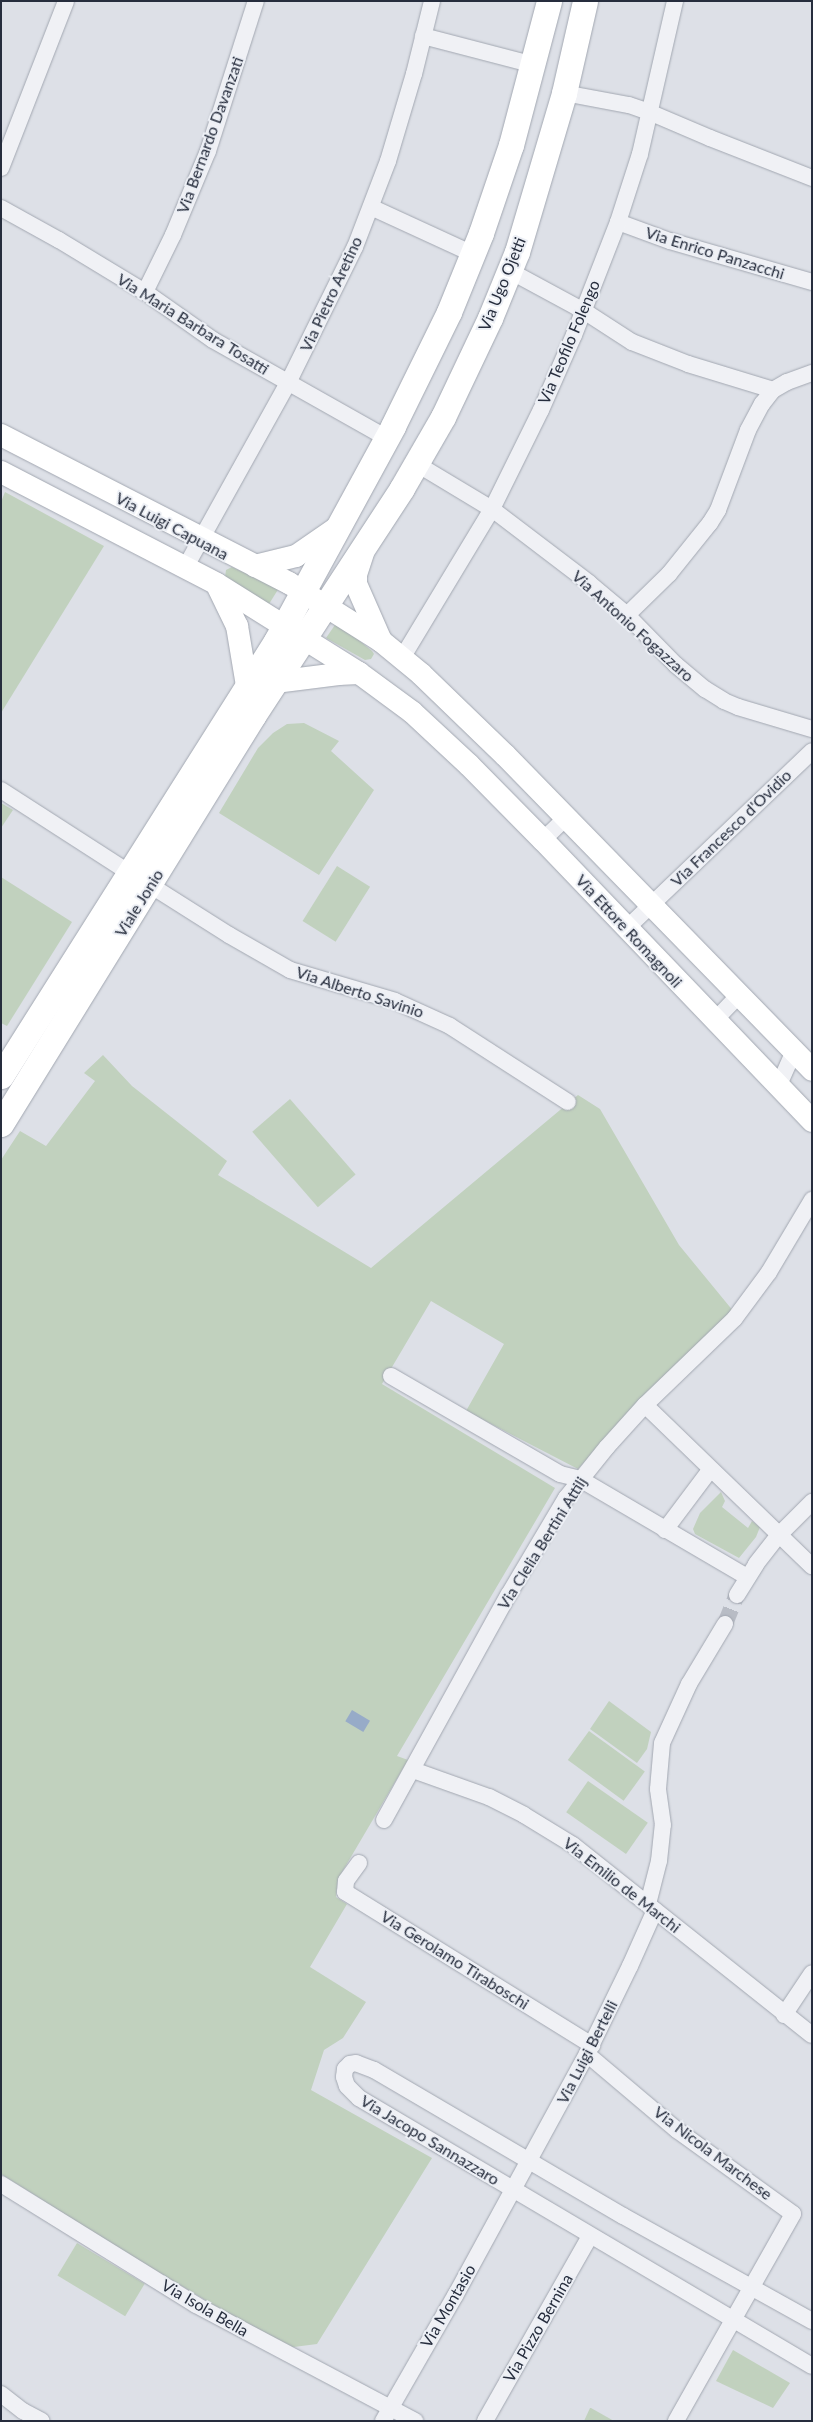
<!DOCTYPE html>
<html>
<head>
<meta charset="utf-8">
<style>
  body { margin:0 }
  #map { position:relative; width:813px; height:2422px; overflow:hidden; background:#dde0e7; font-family:Lato,sans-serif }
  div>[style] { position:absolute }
  .green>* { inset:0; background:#c1d1be; transform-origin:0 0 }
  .water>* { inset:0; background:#97abc8; transform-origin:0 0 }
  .street-tunnel>* { height:16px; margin-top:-8px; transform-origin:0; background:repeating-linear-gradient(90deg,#b8bcc5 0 16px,transparent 0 24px) }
  .roads { filter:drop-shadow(0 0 1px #a2a7b1) drop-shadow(0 0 1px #a2a7b1) }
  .street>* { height:16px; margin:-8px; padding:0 8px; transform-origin:8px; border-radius:8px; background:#f0f1f5 }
  .secondary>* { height:22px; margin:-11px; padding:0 11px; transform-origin:11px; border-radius:11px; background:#fff }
  .primary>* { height:25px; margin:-12.5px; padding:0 12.5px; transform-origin:12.5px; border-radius:12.5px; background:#fff }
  span { translate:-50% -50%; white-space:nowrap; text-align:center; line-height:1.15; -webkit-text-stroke:4px #eceff5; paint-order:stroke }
  .street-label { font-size:16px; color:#262d3d }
  .frame { position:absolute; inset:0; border:2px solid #262d3d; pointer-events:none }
</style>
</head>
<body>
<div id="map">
  <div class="green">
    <div style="clip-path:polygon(5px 492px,104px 546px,1px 713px,1px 502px)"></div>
    <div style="clip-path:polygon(232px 567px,279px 588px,269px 604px,225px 577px,226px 570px)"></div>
    <div style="clip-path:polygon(337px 622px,372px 651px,374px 654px,371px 659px,365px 660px,326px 638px)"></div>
    <div style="clip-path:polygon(304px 723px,339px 741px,331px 751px,374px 790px,319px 875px,219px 813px,258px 748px,273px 733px,287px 724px)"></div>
    <div style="clip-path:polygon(1px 803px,13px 810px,1px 828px)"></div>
    <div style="left:337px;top:866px;width:39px;height:65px;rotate:32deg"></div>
    <div style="clip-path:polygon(1px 877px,72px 922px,7px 1026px,1px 1023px)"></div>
    <div style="clip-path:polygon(103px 1055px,132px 1086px,227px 1161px,218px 1175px,371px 1268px,578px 1095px,600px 1109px,679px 1245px,734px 1312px,652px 1388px,578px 1469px,466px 1411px,504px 1344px,431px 1301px,382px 1384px,555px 1488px,397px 1756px,408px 1760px,338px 1879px,336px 1897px,347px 1904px,310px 1967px,366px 2002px,343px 2038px,324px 2050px,311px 2090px,432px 2158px,317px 2344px,286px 2348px,126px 2253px,1px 2174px,1px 1160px,20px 1131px,46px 1146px,95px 1081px,84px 1073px)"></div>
    <div style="left:290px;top:1099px;width:100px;height:50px;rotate:49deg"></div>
    <div style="clip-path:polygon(721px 1492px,725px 1501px,722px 1507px,748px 1528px,752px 1521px,760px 1527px,756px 1537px,739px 1558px,695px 1534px,693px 1529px,700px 1513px)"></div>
    <div style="clip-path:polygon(609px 1701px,651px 1732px,647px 1749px,637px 1763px,590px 1729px)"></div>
    <div style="left:589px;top:1731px;width:69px;height:36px;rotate:36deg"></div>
    <div style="left:588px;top:1781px;width:73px;height:38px;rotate:35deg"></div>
    <div style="left:77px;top:2243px;width:79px;height:38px;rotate:31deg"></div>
    <div style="clip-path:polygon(733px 2350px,790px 2383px,773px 2408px,716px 2381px)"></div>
    <div style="clip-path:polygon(590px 2408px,591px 2408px,614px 2421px,584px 2421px)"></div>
  </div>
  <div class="water">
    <div style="left:352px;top:1710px;width:21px;height:13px;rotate:31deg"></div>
  </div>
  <div class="street-tunnel">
    <div style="left:725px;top:1624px;width:31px;rotate:-68deg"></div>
  </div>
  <div class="roads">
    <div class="street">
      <div style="left:423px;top:36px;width:115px;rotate:14.6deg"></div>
      <div style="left:564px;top:93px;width:66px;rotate:10.5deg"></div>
      <div style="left:629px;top:105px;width:21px;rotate:19deg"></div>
      <div style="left:649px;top:112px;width:66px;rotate:23.1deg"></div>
      <div style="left:710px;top:138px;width:110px;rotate:21.4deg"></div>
      <div style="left:1px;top:168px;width:179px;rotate:-68.7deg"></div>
      <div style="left:371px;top:207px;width:112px;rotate:24.7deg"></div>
      <div style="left:1px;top:208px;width:66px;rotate:28.9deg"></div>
      <div style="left:59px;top:240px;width:100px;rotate:31.2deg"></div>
      <div style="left:145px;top:292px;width:83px;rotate:35.2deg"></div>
      <div style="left:213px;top:340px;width:200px;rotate:29.4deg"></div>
      <div style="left:618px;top:222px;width:55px;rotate:20.1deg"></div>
      <div style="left:670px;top:241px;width:148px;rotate:16.1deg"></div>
      <div style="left:510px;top:271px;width:84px;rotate:28.4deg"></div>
      <div style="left:584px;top:311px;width:57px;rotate:32.9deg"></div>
      <div style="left:632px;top:342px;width:60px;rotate:21.4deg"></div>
      <div style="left:688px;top:364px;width:89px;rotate:17deg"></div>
      <div style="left:773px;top:390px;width:16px;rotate:-30deg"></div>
      <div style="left:787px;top:382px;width:27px;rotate:-20deg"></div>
      <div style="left:145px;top:292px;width:64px;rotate:-63.8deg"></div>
      <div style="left:173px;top:235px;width:91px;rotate:-67.4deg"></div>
      <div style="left:208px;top:151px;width:157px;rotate:-72.3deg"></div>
      <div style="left:417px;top:464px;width:87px;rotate:31deg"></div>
      <div style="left:492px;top:509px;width:122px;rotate:37.3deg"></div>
      <div style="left:589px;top:583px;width:50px;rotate:40.1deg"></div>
      <div style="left:627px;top:615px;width:70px;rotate:45.6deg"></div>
      <div style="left:676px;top:665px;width:38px;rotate:40deg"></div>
      <div style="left:705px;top:689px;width:22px;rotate:32deg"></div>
      <div style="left:724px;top:701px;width:15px;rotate:23deg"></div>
      <div style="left:738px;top:707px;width:77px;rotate:16.6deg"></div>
      <div style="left:185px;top:568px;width:212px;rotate:-60.9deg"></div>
      <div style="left:288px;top:383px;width:152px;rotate:-63.8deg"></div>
      <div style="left:355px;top:247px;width:92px;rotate:-69deg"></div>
      <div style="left:388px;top:161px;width:91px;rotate:-73.4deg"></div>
      <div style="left:414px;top:74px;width:75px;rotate:-76.1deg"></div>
      <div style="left:627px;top:615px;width:59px;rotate:-44.3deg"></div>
      <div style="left:669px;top:574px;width:65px;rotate:-51.2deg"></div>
      <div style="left:710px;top:523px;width:15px;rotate:-58deg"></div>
      <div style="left:718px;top:510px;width:85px;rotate:-69.4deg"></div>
      <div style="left:748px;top:430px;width:30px;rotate:-62deg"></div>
      <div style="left:762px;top:404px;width:18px;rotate:-52deg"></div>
      <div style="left:402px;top:658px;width:174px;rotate:-58.9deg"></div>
      <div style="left:492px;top:509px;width:110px;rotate:-63.7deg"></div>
      <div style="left:541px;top:410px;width:82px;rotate:-66.3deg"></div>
      <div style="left:574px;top:335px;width:121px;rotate:-68.7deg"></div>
      <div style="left:618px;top:222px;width:71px;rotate:-72.1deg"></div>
      <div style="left:640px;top:154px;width:157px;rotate:-77.1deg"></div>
      <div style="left:1px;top:790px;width:153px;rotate:32.8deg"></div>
      <div style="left:543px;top:840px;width:30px;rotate:-44deg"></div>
      <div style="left:150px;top:885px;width:93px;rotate:32.3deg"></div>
      <div style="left:229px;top:935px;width:70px;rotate:29.8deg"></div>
      <div style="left:290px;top:970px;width:109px;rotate:16.4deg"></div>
      <div style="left:395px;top:1001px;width:60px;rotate:24.4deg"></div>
      <div style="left:450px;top:1026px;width:140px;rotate:32.8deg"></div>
      <div style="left:627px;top:928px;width:256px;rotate:-43.7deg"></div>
      <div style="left:714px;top:1021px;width:36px;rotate:-46deg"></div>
      <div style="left:778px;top:1087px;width:39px;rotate:-66deg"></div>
      <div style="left:391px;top:1376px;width:195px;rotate:30.1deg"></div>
      <div style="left:560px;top:1474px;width:21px;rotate:14deg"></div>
      <div style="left:580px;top:1479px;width:194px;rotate:30.4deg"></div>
      <div style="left:645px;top:1405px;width:232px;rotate:44deg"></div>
      <div style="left:665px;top:1530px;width:75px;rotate:-53.1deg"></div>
      <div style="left:737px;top:1595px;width:36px;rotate:-58deg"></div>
      <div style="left:756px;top:1564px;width:37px;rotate:-52deg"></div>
      <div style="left:779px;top:1535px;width:47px;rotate:-45deg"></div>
      <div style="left:413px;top:1770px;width:81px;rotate:19.6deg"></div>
      <div style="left:489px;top:1797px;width:39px;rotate:27deg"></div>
      <div style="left:524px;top:1815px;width:57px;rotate:31.5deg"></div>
      <div style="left:573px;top:1845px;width:305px;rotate:38.5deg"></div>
      <div style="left:384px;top:1820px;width:258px;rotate:-61.1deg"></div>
      <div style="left:509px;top:1594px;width:112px;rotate:-59.3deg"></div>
      <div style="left:566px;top:1498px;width:65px;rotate:-51.2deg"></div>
      <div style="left:607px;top:1447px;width:57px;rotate:-47.9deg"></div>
      <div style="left:645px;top:1405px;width:125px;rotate:-44deg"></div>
      <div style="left:735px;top:1318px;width:57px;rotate:-53.5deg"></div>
      <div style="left:769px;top:1272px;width:84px;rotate:-59.2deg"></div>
      <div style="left:359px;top:1863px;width:22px;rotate:126deg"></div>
      <div style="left:346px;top:1881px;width:11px;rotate:95deg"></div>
      <div style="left:345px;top:1892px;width:291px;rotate:31.8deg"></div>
      <div style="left:648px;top:1904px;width:44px;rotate:-75.7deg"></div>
      <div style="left:659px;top:1861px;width:36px;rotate:-84deg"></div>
      <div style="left:663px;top:1825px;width:36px;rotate:-98deg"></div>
      <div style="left:658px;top:1789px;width:46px;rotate:-85deg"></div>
      <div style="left:662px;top:1743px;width:65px;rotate:-65.4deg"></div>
      <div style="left:689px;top:1684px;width:70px;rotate:-59deg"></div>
      <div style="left:784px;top:2015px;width:50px;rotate:-56.3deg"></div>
      <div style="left:587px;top:2054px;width:118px;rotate:40.2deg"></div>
      <div style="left:677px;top:2130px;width:143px;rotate:35.9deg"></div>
      <div style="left:793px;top:2214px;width:238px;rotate:119.5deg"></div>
      <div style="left:1px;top:2184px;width:229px;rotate:31.8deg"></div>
      <div style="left:196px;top:2305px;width:248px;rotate:27.9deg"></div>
      <div style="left:812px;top:2321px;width:216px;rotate:-150.9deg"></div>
      <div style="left:623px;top:2216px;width:289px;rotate:-149.6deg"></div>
      <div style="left:374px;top:2070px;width:19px;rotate:-159deg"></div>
      <div style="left:356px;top:2063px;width:6px;rotate:171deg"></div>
      <div style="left:350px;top:2064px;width:7px;rotate:135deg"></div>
      <div style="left:345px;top:2069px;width:8px;rotate:97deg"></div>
      <div style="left:344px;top:2077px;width:9px;rotate:72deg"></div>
      <div style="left:347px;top:2086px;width:17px;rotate:45deg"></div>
      <div style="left:359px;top:2098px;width:526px;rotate:30.61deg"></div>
      <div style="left:1px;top:2394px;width:28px;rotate:38deg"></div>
      <div style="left:23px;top:2411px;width:21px;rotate:28deg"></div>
      <div style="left:383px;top:2421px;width:144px;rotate:-60.1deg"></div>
      <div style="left:455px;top:2296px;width:276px;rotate:-61.4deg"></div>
      <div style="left:587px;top:2054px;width:98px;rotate:-64deg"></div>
      <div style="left:630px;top:1966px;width:61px;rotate:-65.9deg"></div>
      <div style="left:485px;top:2421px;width:213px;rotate:-60.4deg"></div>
    </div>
    <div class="secondary">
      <div style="left:1px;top:435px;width:324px;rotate:27.2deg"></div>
      <div style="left:289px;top:583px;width:109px;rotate:32.2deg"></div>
      <div style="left:381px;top:641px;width:52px;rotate:39.5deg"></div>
      <div style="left:421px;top:674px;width:117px;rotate:44deg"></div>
      <div style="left:505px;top:755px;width:440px;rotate:45.7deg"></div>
      <div style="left:1px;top:472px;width:243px;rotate:27.4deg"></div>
      <div style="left:217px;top:584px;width:168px;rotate:32.1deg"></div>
      <div style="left:359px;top:673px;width:66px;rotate:36.3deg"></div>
      <div style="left:412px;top:712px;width:78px;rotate:42.9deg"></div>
      <div style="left:469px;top:765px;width:105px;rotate:45.4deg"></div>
      <div style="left:543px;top:840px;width:389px;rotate:46.2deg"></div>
      <div style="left:363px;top:553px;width:23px;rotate:108deg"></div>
      <div style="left:356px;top:575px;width:9px;rotate:90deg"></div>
      <div style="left:356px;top:584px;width:62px;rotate:66.3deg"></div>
      <div style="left:255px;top:566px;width:42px;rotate:-13.7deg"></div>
      <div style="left:296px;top:556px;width:51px;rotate:-34.6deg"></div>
      <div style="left:217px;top:585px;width:46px;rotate:64deg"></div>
      <div style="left:237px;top:626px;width:61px;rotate:80.5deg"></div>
      <div style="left:275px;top:682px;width:64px;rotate:-7.2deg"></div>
      <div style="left:338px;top:674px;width:21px;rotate:-3deg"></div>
    </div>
    <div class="primary">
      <div style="left:1px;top:1076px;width:515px;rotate:-57.7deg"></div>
      <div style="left:276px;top:641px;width:245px;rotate:-61.4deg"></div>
      <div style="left:393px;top:426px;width:127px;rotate:-63.8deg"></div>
      <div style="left:449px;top:312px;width:85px;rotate:-67.9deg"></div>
      <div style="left:481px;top:233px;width:93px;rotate:-71.2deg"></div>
      <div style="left:511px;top:145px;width:149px;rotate:-75.2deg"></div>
      <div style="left:1px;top:1124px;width:480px;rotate:-58.3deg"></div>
      <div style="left:253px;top:716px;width:272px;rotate:-56.8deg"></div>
      <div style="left:402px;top:488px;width:82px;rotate:-60deg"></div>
      <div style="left:443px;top:417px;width:110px;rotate:-64.6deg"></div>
      <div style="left:490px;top:318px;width:71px;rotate:-67.8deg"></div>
      <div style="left:517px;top:252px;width:166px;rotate:-73.5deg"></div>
      <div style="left:564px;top:93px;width:94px;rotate:-77.1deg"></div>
    </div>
  </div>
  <div class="street-label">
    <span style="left:210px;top:135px;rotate:-70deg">Via Bernardo Davanzati</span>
    <span style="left:715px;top:253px;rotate:17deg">Via Enrico Panzacchi</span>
    <span style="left:502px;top:284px;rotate:-68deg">Via Ugo Ojetti</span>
    <span style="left:331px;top:294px;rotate:-65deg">Via Pietro Aretino</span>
    <span style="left:193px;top:324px;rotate:32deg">Via Maria Barbara Tosatti</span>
    <span style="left:569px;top:342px;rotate:-67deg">Via Teofilo Folengo</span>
    <span style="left:172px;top:526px;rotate:28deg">Via Luigi Capuana</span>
    <span style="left:633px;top:626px;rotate:42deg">Via Antonio Fogazzaro</span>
    <span style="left:731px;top:828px;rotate:-44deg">Via Francesco d'Ovidio</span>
    <span style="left:139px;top:903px;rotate:-58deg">Viale Jonio</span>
    <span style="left:629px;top:931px;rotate:47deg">Via Ettore Romagnoli</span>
    <span style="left:360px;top:992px;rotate:18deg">Via Alberto Savinio</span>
    <span style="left:542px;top:1543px;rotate:-58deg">Via Clelia Bertini Attilj</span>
    <span style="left:622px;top:1885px;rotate:38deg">Via Emilio de Marchi</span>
    <span style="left:455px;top:1960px;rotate:32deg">Via Gerolamo Tiraboschi</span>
    <span style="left:587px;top:2052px;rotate:-63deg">Via Luigi Bertelli</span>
    <span style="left:430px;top:2140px;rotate:31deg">Via Jacopo Sannazzaro</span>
    <span style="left:713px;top:2153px;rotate:37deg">Via Nicola Marchese</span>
    <span style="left:448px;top:2306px;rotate:-60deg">Via Montasio</span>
    <span style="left:205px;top:2308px;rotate:30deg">Via Isola Bella</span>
    <span style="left:538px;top:2328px;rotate:-60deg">Via Pizzo Bernina</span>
  </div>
  <div class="frame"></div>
</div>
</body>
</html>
